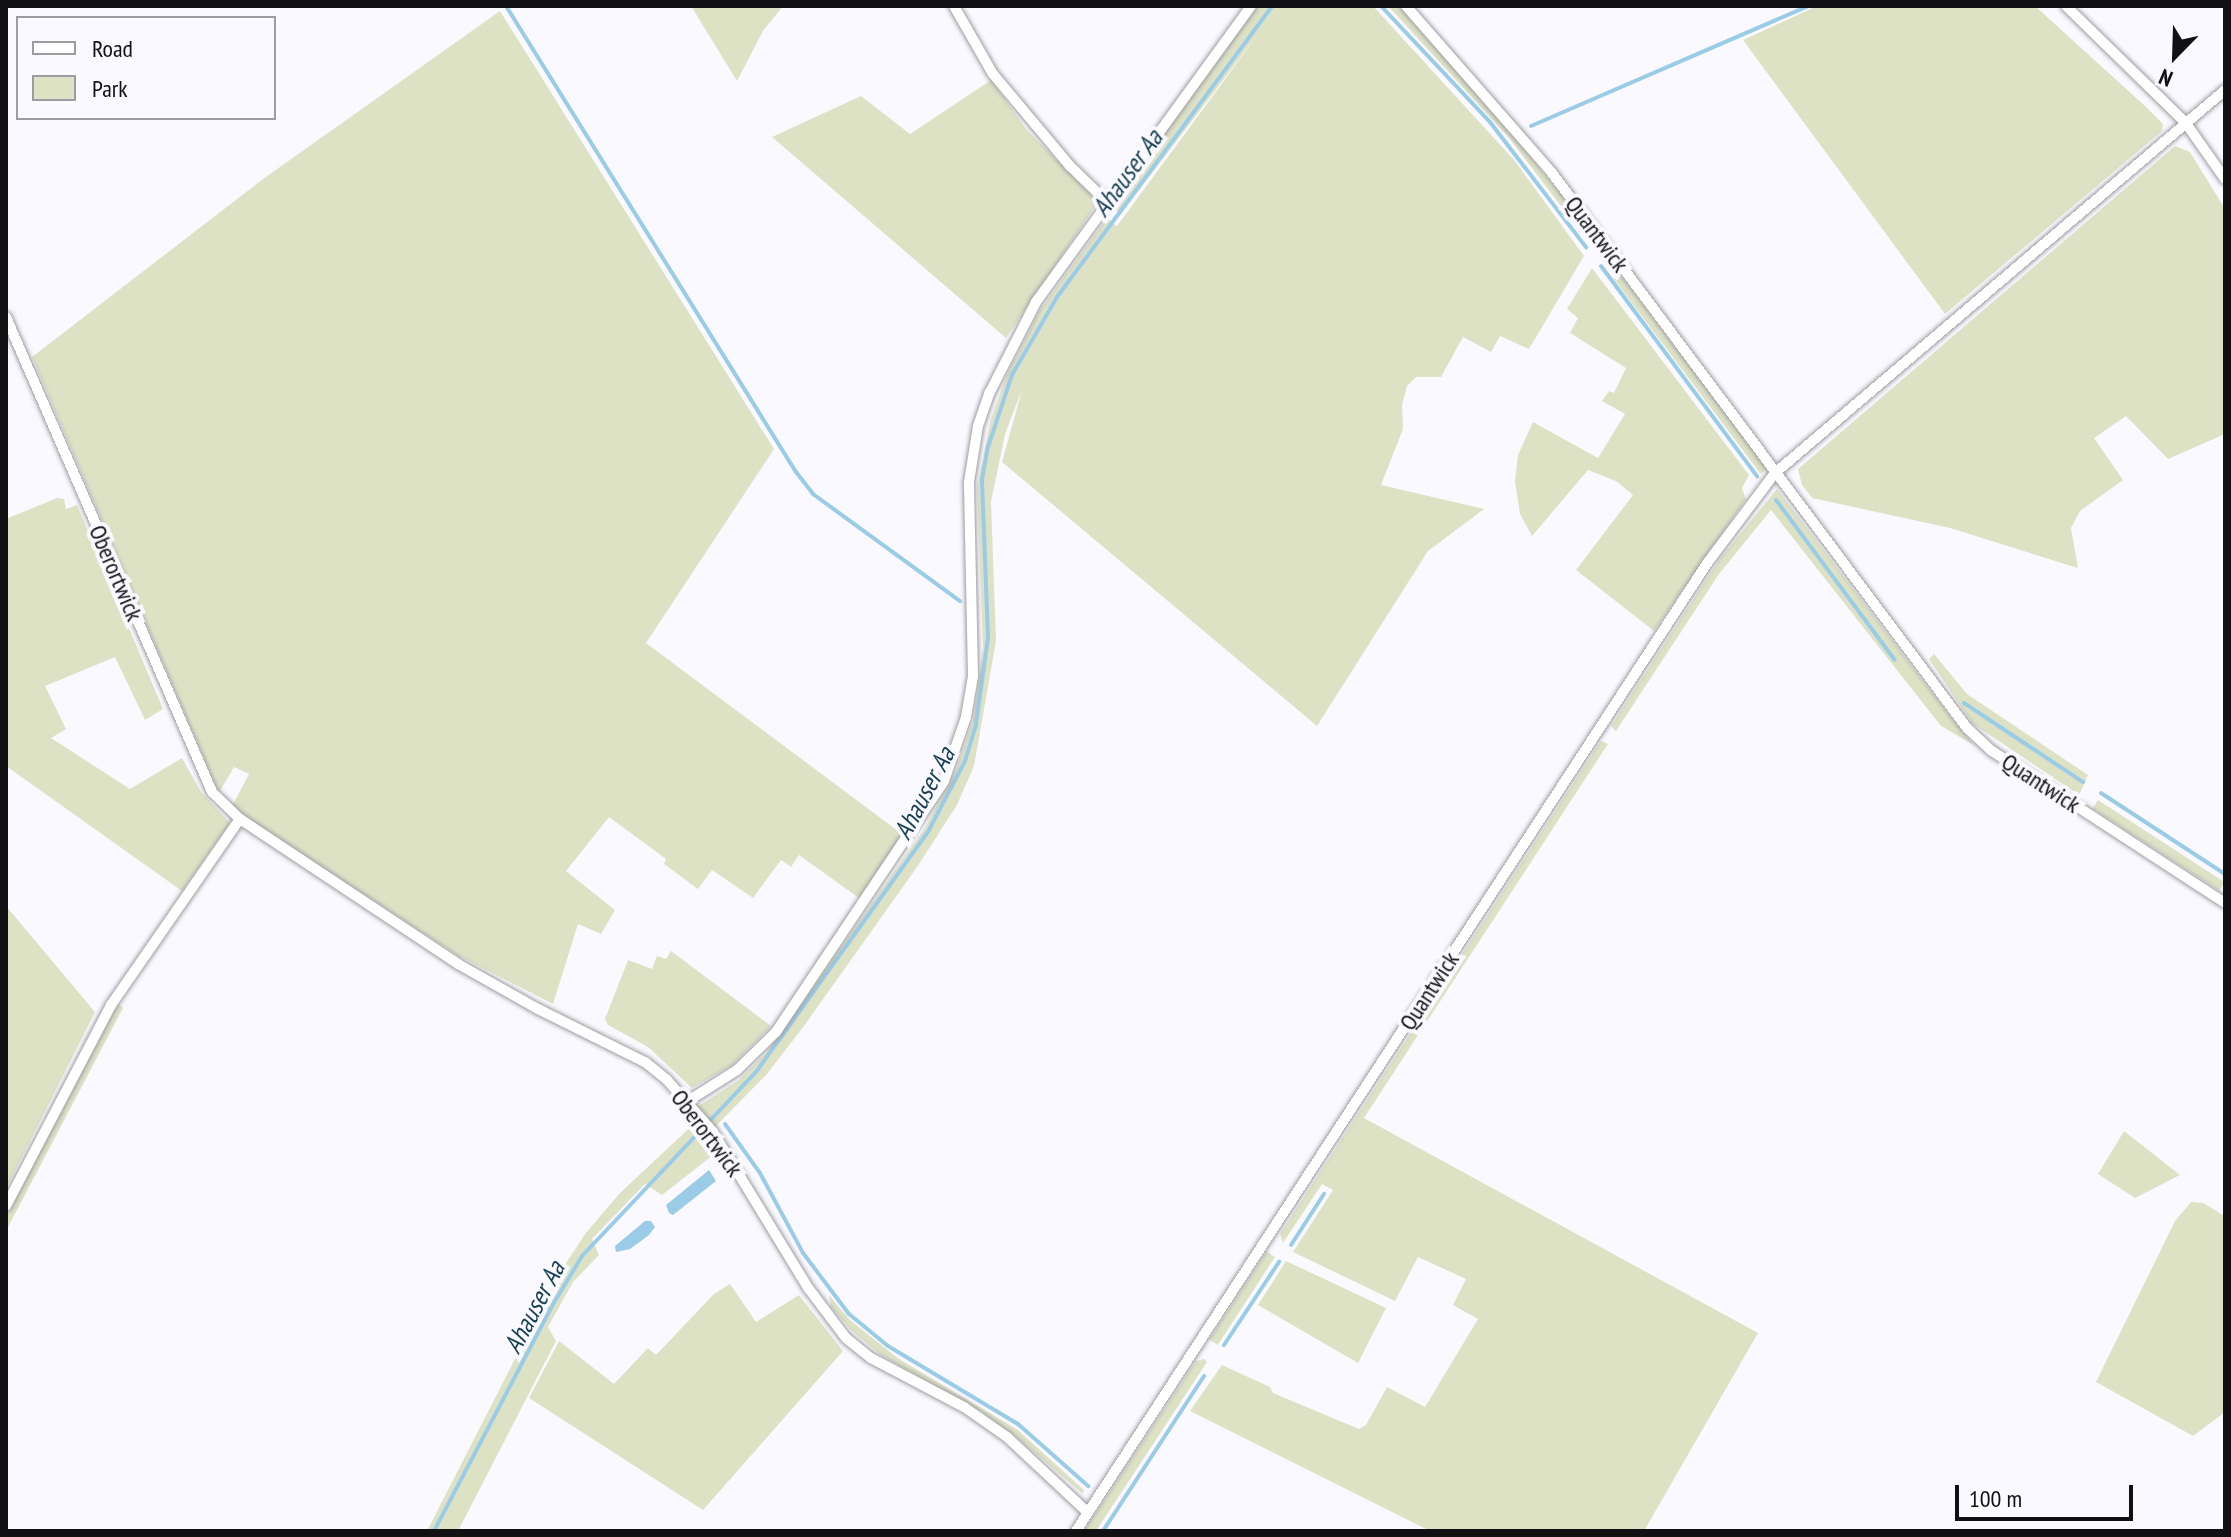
<!DOCTYPE html>
<html>
<head>
<meta charset="utf-8">
<style>
  body { margin:0 }
  #map { position:relative; width:2231px; height:1537px; overflow:hidden; background:#faf9ff; font-family:"PT Sans Narrow",sans-serif }
  div>[style] { position:absolute }
  .green>* { inset:0; background:#dee2c5; transform-origin:0 0 }
  .water>* { inset:0; background:#9bcce7 }
  .stream>* { height:4px; margin:-2px; padding:0 2px; transform-origin:2px; border-radius:2px; background:#9bcce7 }
  .roads { filter:drop-shadow(0 0 2px #9e9da2) drop-shadow(0 0 2px #9e9da2) }
  .street>* { height:10px; margin:-5px; padding:0 5px; transform-origin:5px; border-radius:5px; background:#fff }
  span { translate:-50% -50%; white-space:nowrap; text-align:center; line-height:1.15; -webkit-text-stroke:8px #faf9ff; paint-order:stroke }
  .street-label { font-size:24px; color:#111012 }
  .water-label { font-size:26px; color:#163f53; font-style:italic }
  .frame { position:absolute; inset:0; border:8px solid #111012; pointer-events:none }
  .legend { position:absolute; left:16px; top:16px; width:260px; height:104px; box-sizing:border-box; background:#faf9ff; border:2px solid #9d9ca0; margin:0; padding:10px 14px; list-style:none; font-size:24px; color:#111012 }
  .legend li { display:flex; align-items:center; gap:16px; height:40px }
  .legend b { width:40px; border:2px solid #9d9ca0 }
  .north { position:absolute; left:2135px; top:16px; width:80px; height:80px; -webkit-text-stroke:6px #faf9ff; paint-order:stroke; rotate:203deg; font-size:22px; font-weight:700; line-height:32px; text-align:center; color:#111012 }
  .north::after { content:''; display:block; margin:auto; width:28px; height:36px; background:#111012; clip-path:polygon(50% 0,100% 100%,50% 72%,0 100%) }
  .scale { position:absolute; left:1955px; top:1485px; width:178px; height:36px; box-sizing:border-box; border:4px solid #111012; border-top:0; padding-left:10px; font-size:24px; line-height:28px; white-space:nowrap; color:#111012; -webkit-text-stroke:6px #faf9ff; paint-order:stroke }
</style>
</head>
<body>
<div id="map">
  <div class="green">
    <div style="clip-path:polygon(691px 6px,783px 6px,763px 31px,737px 81px)"></div>
    <div style="clip-path:polygon(1254px 6px,1373px 6px,1515px 161px,1584px 256px,1529px 349px,1500px 336px,1491px 352px,1463px 337px,1441px 377px,1416px 377px,1407px 386px,1402px 405px,1403px 429px,1381px 485px,1484px 509px,1428px 551px,1317px 726px,1002px 462px,1022px 390px,1005px 434px,991px 502px,996px 641px,974px 766px,957px 805px,917px 867px,804px 1026px,767px 1074px,715px 1127px,697px 1107px,739px 1080px,765px 1054px,925px 828px,957px 767px,973px 720px,983px 647px,977px 486px,991px 419px,1007px 375px,1040px 310px,1107px 218px,1117px 226px,1262px 29px,1121px 214px,1110px 205px)"></div>
    <div style="clip-path:polygon(1388px 6px,1399px 6px,1493px 109px,1592px 234px,1585px 238px,1510px 139px)"></div>
    <div style="clip-path:polygon(1817px 6px,2035px 6px,2145px 106px,2163px 124px,2162px 131px,1945px 314px,1743px 40px)"></div>
    <div style="clip-path:polygon(500px 11px,774px 449px,646px 643px,902px 834px,859px 898px,799px 855px,791px 867px,781px 860px,753px 898px,712px 870px,698px 889px,664px 864px,666px 859px,609px 817px,566px 871px,615px 910px,601px 934px,578px 924px,553px 1004px,457px 955px,231px 808px,249px 774px,234px 767px,219px 793px,32px 357px,263px 179px)"></div>
    <div style="clip-path:polygon(991px 80px,1026px 129px,1098px 202px,1006px 338px,772px 137px,861px 96px,910px 134px)"></div>
    <div style="clip-path:polygon(2175px 146px,2190px 152px,2225px 209px,2225px 434px,2168px 459px,2126px 416px,2094px 438px,2123px 480px,2080px 511px,2071px 528px,2078px 568px,1950px 528px,1812px 498px,1802px 485px,1798px 469px)"></div>
    <div style="clip-path:polygon(1592px 268px,1749px 475px,1742px 488px,1746px 499px,1654px 631px,1576px 570px,1633px 495px,1616px 481px,1588px 470px,1532px 536px,1520px 514px,1515px 481px,1518px 455px,1533px 422px,1598px 458px,1625px 414px,1602px 401px,1609px 391px,1614px 393px,1626px 368px,1570px 333px,1578px 318px,1567px 309px)"></div>
    <div style="left:1620px;top:274px;width:244px;height:8px;rotate:53deg"></div>
    <div style="clip-path:polygon(1777px 489px,1952px 719px,1975px 746px,1941px 726px,1771px 510px,1719px 574px,1616px 731px,1611px 726px,1719px 560px)"></div>
    <div style="clip-path:polygon(57px 498px,64px 499px,66px 509px,77px 505px,163px 709px,145px 720px,115px 657px,45px 686px,66px 729px,51px 738px,130px 789px,182px 758px,201px 792px,230px 823px,182px 891px,6px 766px,6px 519px)"></div>
    <div style="clip-path:polygon(1934px 654px,1967px 694px,2088px 775px,2079px 795px,1972px 723px,1929px 659px)"></div>
    <div style="clip-path:polygon(1601px 741px,1608px 744px,1364px 1118px,1758px 1333px,1644px 1531px,1430px 1531px,1190px 1411px,1222px 1365px,1270px 1387px,1273px 1393px,1359px 1429px,1366px 1425px,1387px 1387px,1425px 1407px,1478px 1319px,1453px 1305px,1466px 1279px,1418px 1257px,1395px 1301px,1293px 1252px,1333px 1190px,1322px 1184px,1283px 1243px,1280px 1234px)"></div>
    <div style="left:2098px;top:800px;width:151px;height:10px;rotate:33deg"></div>
    <div style="clip-path:polygon(6px 906px,95px 1012px,6px 1189px)"></div>
    <div style="clip-path:polygon(671px 951px,771px 1026px,732px 1065px,692px 1088px,648px 1047px,608px 1025px,605px 1019px,628px 960px,652px 969px,657px 956px,666px 959px)"></div>
    <div style="clip-path:polygon(119px 1004px,123px 1008px,6px 1231px,6px 1215px,91px 1048px)"></div>
    <div style="clip-path:polygon(698px 1120px,717px 1152px,662px 1195px,645px 1184px,592px 1239px,599px 1255px,573px 1282px,548px 1327px,556px 1341px,458px 1531px,427px 1531px,557px 1277px,585px 1234px,620px 1193px)"></div>
    <div style="clip-path:polygon(2124px 1131px,2180px 1175px,2135px 1198px,2098px 1174px)"></div>
    <div style="clip-path:polygon(2191px 1202px,2203px 1203px,2223px 1215px,2225px 1220px,2225px 1412px,2193px 1436px,2096px 1382px,2175px 1221px)"></div>
    <div style="left:1275px;top:1257px;width:105px;height:10px;rotate:123deg"></div>
    <div style="clip-path:polygon(1286px 1261px,1386px 1308px,1358px 1363px,1258px 1305px)"></div>
    <div style="clip-path:polygon(730px 1284px,756px 1322px,799px 1295px,843px 1351px,703px 1510px,529px 1398px,559px 1341px,614px 1384px,648px 1348px,656px 1355px,714px 1294px)"></div>
    <div style="clip-path:polygon(829px 1295px,850px 1320px,899px 1359px,1018px 1430px,1084px 1490px,1083px 1494px,1015px 1436px,980px 1411px,881px 1355px,852px 1331px,831px 1307px)"></div>
    <div style="clip-path:polygon(1204px 1359px,1207px 1362px,1096px 1531px,1084px 1531px,1196px 1361px)"></div>
  </div>
  <div class="water">
    <div style="clip-path:polygon(709px 1170px,716px 1181px,673px 1215px,669px 1213px,666px 1205px)"></div>
    <div style="clip-path:polygon(645px 1221px,651px 1221px,655px 1227px,649px 1235px,630px 1249px,616px 1252px,615px 1246px)"></div>
  </div>
  <div class="stream">
    <div style="left:506px;top:6px;width:549px;rotate:58.11deg"></div>
    <div style="left:796px;top:472px;width:28px;rotate:52deg"></div>
    <div style="left:813px;top:494px;width:182px;rotate:36.1deg"></div>
    <div style="left:1381px;top:6px;width:159px;rotate:46.8deg"></div>
    <div style="left:1490px;top:122px;width:158px;rotate:52.5deg"></div>
    <div style="left:1531px;top:126px;width:302px;rotate:-23.4deg"></div>
    <div style="left:1601px;top:266px;width:262px;rotate:53.4deg"></div>
    <div style="left:1776px;top:500px;width:199px;rotate:53.4deg"></div>
    <div style="left:1964px;top:703px;width:143px;rotate:33.6deg"></div>
    <div style="left:2101px;top:793px;width:148px;rotate:33.2deg"></div>
    <div style="left:725px;top:1124px;width:60px;rotate:54.5deg"></div>
    <div style="left:760px;top:1173px;width:91px;rotate:61.7deg"></div>
    <div style="left:803px;top:1253px;width:76px;rotate:53deg"></div>
    <div style="left:849px;top:1314px;width:50px;rotate:39.4deg"></div>
    <div style="left:888px;top:1346px;width:152px;rotate:31deg"></div>
    <div style="left:1018px;top:1424px;width:94px;rotate:41.5deg"></div>
    <div style="left:1291px;top:1245px;width:61px;rotate:-57.1deg"></div>
    <div style="left:1224px;top:1345px;width:100px;rotate:-56.5deg"></div>
    <div style="left:434px;top:1531px;width:260px;rotate:-62.3deg"></div>
    <div style="left:555px;top:1301px;width:52px;rotate:-59deg"></div>
    <div style="left:582px;top:1256px;width:253px;rotate:-46.6deg"></div>
    <div style="left:756px;top:1072px;width:297px;rotate:-54.4deg"></div>
    <div style="left:929px;top:830px;width:78px;rotate:-62.4deg"></div>
    <div style="left:965px;top:761px;width:39px;rotate:-73deg"></div>
    <div style="left:976px;top:724px;width:88px;rotate:-82.1deg"></div>
    <div style="left:988px;top:637px;width:157px;rotate:-92.2deg"></div>
    <div style="left:982px;top:480px;width:34px;rotate:-80deg"></div>
    <div style="left:988px;top:447px;width:76px;rotate:-71.6deg"></div>
    <div style="left:1012px;top:375px;width:90px;rotate:-60deg"></div>
    <div style="left:1057px;top:297px;width:362px;rotate:-53.5deg"></div>
    <div style="left:1103px;top:1531px;width:185px;rotate:-56.9deg"></div>
  </div>
  <div class="roads">
    <div class="street">
      <div style="left:954px;top:6px;width:78px;rotate:60.2deg"></div>
      <div style="left:993px;top:74px;width:120px;rotate:50.1deg"></div>
      <div style="left:1070px;top:166px;width:53px;rotate:44.2deg"></div>
      <div style="left:1406px;top:6px;width:222px;rotate:48.8deg"></div>
      <div style="left:1552px;top:173px;width:693px;rotate:53.21deg"></div>
      <div style="left:1967px;top:728px;width:34px;rotate:43deg"></div>
      <div style="left:1992px;top:751px;width:278px;rotate:33.1deg"></div>
      <div style="left:2066px;top:6px;width:166px;rotate:44.3deg"></div>
      <div style="left:2185px;top:122px;width:70px;rotate:54.9deg"></div>
      <div style="left:6px;top:317px;width:518px;rotate:66.55deg"></div>
      <div style="left:212px;top:792px;width:39px;rotate:44deg"></div>
      <div style="left:240px;top:819px;width:262px;rotate:33.6deg"></div>
      <div style="left:458px;top:964px;width:92px;rotate:29.4deg"></div>
      <div style="left:538px;top:1009px;width:119px;rotate:26.4deg"></div>
      <div style="left:645px;top:1062px;width:28px;rotate:39deg"></div>
      <div style="left:667px;top:1080px;width:69px;rotate:48.5deg"></div>
      <div style="left:713px;top:1132px;width:184px;rotate:58.6deg"></div>
      <div style="left:809px;top:1289px;width:61px;rotate:52.9deg"></div>
      <div style="left:846px;top:1338px;width:32px;rotate:39deg"></div>
      <div style="left:871px;top:1358px;width:105px;rotate:27.8deg"></div>
      <div style="left:964px;top:1407px;width:52px;rotate:34.9deg"></div>
      <div style="left:1007px;top:1437px;width:108px;rotate:43.1deg"></div>
      <div style="left:688px;top:1101px;width:58px;rotate:-32.3deg"></div>
      <div style="left:737px;top:1070px;width:54px;rotate:-44.3deg"></div>
      <div style="left:776px;top:1032px;width:302px;rotate:-56.2deg"></div>
      <div style="left:944px;top:781px;width:68px;rotate:-71deg"></div>
      <div style="left:966px;top:717px;width:42px;rotate:-80.3deg"></div>
      <div style="left:973px;top:676px;width:194px;rotate:-91.2deg"></div>
      <div style="left:969px;top:482px;width:57px;rotate:-80.9deg"></div>
      <div style="left:978px;top:426px;width:36px;rotate:-71deg"></div>
      <div style="left:990px;top:392px;width:101px;rotate:-62.9deg"></div>
      <div style="left:1036px;top:302px;width:366px;rotate:-54deg"></div>
      <div style="left:6px;top:1206px;width:227px;rotate:-62.4deg"></div>
      <div style="left:111px;top:1005px;width:226px;rotate:-55.3deg"></div>
      <div style="left:1076px;top:1531px;width:1157px;rotate:-56.89deg"></div>
      <div style="left:1708px;top:562px;width:111px;rotate:-53deg"></div>
      <div style="left:1775px;top:473px;width:591px;rotate:-40.4deg"></div>
    </div>
  </div>
  <div class="street-label">
    <span style="left:1597px;top:234px;rotate:53deg">Quantwick</span>
    <span style="left:116px;top:573px;rotate:67deg">Oberortwick</span>
    <span style="left:2041px;top:783px;rotate:33deg">Quantwick</span>
    <span style="left:1429px;top:991px;rotate:-57deg">Quantwick</span>
    <span style="left:707px;top:1133px;rotate:53deg">Oberortwick</span>
  </div>
  <div class="water-label">
    <span style="left:1127px;top:173px;rotate:-54deg">Ahauser Aa</span>
    <span style="left:924px;top:793px;rotate:-62deg">Ahauser Aa</span>
    <span style="left:534px;top:1307px;rotate:-62deg">Ahauser Aa</span>
  </div>
  <div class="frame"></div>
  <ul class="legend">
  <li><b style="height:10px;background:#fff"></b>Road</li>
  <li><b style="height:22px;background:#dee2c5"></b>Park</li>
  </ul>
  <div class="north">N</div>
  <div class="scale">100 m</div>
</div>
</body>
</html>
